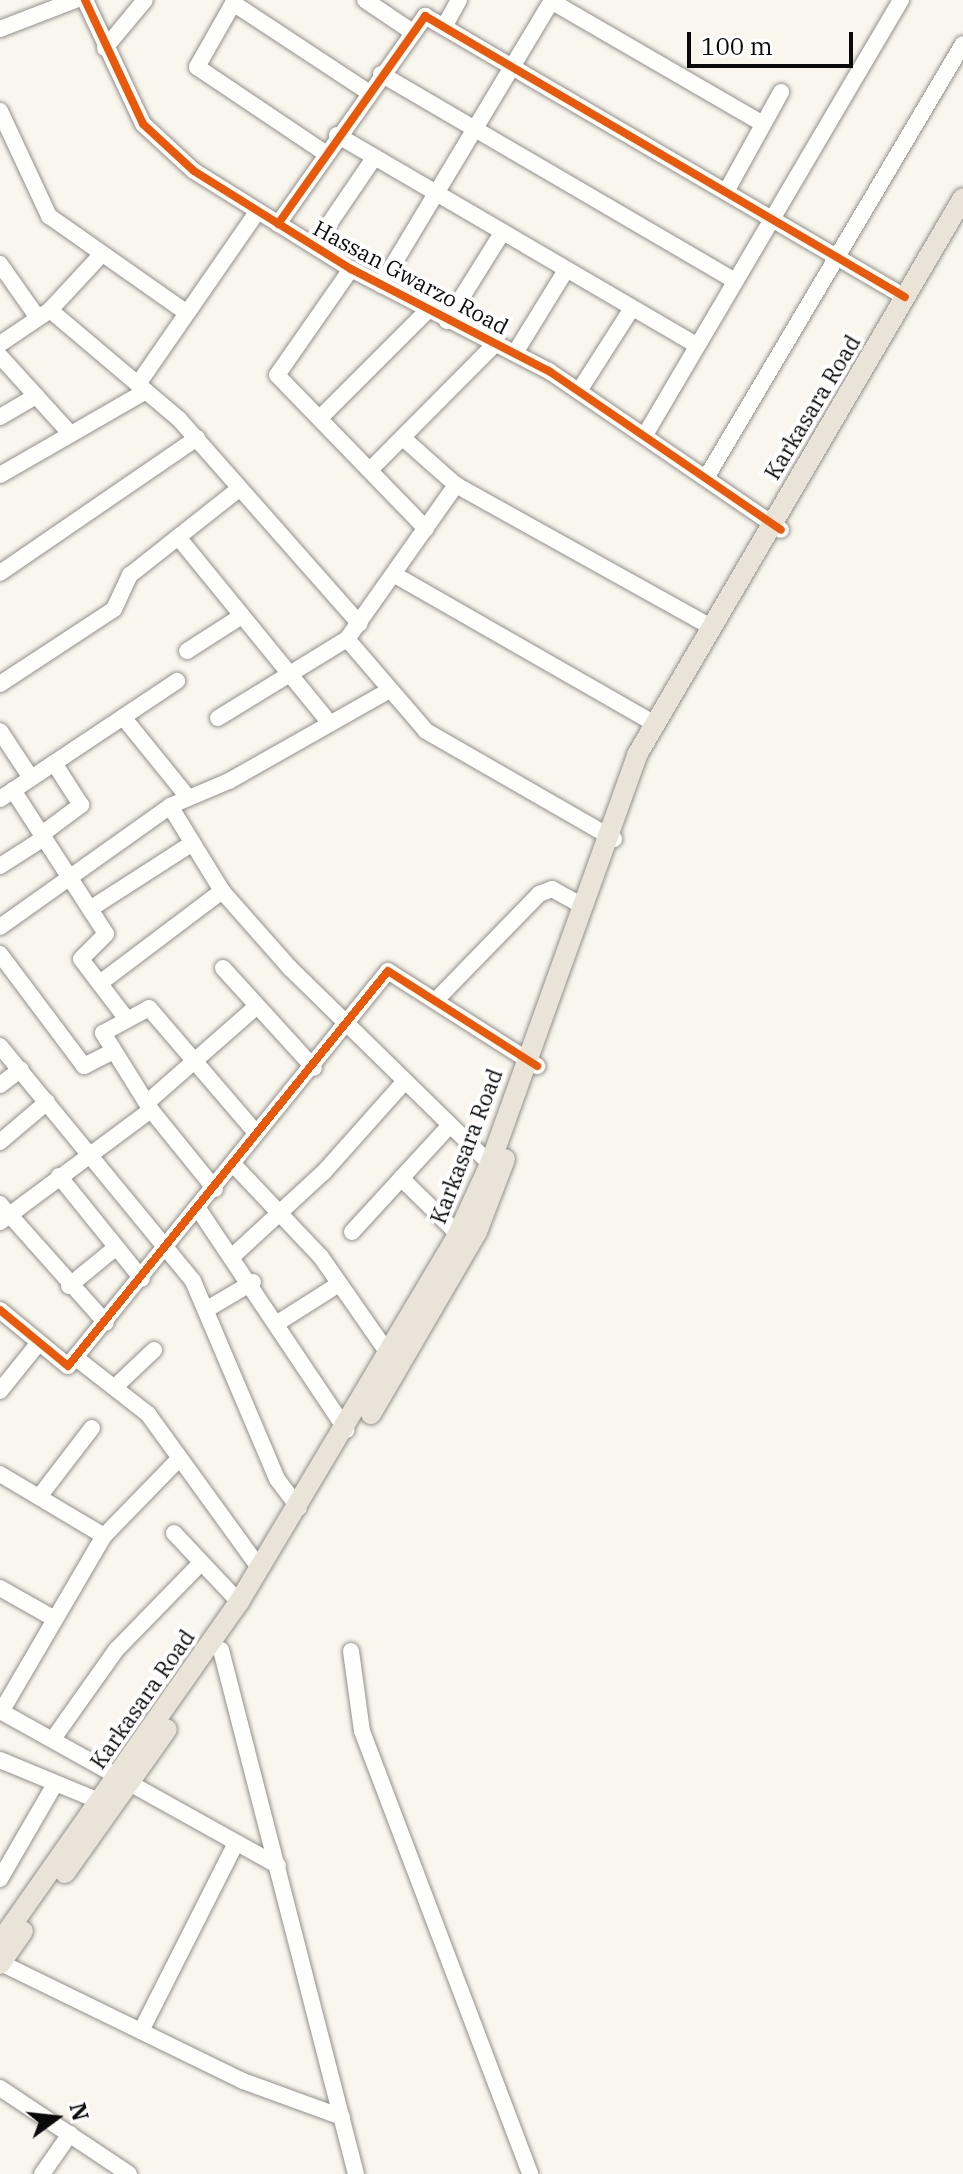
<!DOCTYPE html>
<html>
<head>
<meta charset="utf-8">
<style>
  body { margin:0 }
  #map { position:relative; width:963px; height:2174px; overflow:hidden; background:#f9f6ed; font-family:"IBM Plex Serif",serif }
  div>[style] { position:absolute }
  .roads { filter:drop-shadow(0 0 2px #92908c) drop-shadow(0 0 2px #92908c) }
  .minor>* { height:16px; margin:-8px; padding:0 8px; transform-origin:8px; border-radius:8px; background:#fefefc }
  .major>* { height:20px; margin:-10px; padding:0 10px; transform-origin:10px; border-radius:10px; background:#eae4d8 }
  .cycleway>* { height:8px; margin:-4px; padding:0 4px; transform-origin:4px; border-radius:4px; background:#e8590c }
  span { translate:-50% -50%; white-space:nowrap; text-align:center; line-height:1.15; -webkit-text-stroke:8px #fff; paint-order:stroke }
  .street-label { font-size:22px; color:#0a0a0a }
  .north { position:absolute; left:16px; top:2078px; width:80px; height:80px; -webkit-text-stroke:6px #fff; paint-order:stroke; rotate:75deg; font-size:22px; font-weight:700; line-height:32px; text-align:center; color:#0a0a0a }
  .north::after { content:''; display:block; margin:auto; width:28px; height:36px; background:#0a0a0a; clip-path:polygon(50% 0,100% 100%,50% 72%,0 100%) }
  .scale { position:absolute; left:687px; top:32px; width:166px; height:36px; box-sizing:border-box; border:4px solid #0a0a0a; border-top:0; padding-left:10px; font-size:24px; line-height:28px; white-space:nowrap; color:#0a0a0a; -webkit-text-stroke:6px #fff; paint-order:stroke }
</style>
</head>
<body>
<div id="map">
  <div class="roads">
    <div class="minor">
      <div style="left:85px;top:0;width:137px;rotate:64.9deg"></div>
      <div style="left:143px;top:124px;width:69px;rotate:42.7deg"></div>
      <div style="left:194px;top:171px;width:185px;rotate:32deg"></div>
      <div style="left:351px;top:269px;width:223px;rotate:27.3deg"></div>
      <div style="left:549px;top:371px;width:281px;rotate:34.4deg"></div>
      <div style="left:235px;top:0;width:77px;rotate:119.6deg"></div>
      <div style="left:197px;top:67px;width:154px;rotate:33.9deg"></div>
      <div style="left:365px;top:0;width:55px;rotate:34deg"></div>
      <div style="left:551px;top:1px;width:245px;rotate:30.1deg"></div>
      <div style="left:233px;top:3px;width:162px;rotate:33.4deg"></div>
      <div style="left:444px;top:27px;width:31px;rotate:-61deg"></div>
      <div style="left:0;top:29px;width:80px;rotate:-21.1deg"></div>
      <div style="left:105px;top:48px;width:62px;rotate:-50.2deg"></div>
      <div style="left:381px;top:74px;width:408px;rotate:30.3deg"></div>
      <div style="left:0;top:111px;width:116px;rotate:65deg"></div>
      <div style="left:49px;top:216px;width:165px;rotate:35.1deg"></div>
      <div style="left:337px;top:135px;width:414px;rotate:30.3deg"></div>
      <div style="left:727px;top:190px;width:112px;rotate:-61.1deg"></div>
      <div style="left:278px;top:224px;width:255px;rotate:-54.7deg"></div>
      <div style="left:425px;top:16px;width:556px;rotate:30.35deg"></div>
      <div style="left:314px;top:246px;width:107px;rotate:-55.7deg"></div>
      <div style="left:0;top:264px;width:66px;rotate:54.9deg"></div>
      <div style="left:351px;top:269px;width:129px;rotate:124.9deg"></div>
      <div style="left:277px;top:375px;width:214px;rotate:45.9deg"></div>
      <div style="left:381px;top:285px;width:332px;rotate:-59deg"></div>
      <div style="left:50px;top:310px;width:169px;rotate:40.2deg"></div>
      <div style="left:179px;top:419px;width:273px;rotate:48.6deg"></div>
      <div style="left:447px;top:321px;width:104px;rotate:-58deg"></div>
      <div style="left:0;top:344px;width:60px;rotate:-34.2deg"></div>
      <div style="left:50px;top:310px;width:75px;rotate:-47.2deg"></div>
      <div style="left:515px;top:353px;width:97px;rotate:-58.4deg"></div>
      <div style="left:0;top:356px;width:100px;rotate:47.8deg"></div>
      <div style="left:138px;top:384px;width:209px;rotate:-55.3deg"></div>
      <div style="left:579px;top:391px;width:98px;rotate:-57.4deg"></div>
      <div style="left:0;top:417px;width:42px;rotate:-30.3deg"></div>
      <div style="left:320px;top:418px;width:151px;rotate:-45deg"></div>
      <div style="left:645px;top:435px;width:505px;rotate:-59.52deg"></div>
      <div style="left:403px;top:438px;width:71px;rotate:41.6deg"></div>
      <div style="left:456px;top:485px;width:290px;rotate:29.1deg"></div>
      <div style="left:370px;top:470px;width:177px;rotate:-45.2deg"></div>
      <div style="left:0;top:475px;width:168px;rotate:-29.9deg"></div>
      <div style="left:706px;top:478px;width:504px;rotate:-59.37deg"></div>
      <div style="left:178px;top:537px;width:239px;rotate:50.8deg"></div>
      <div style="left:0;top:573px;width:239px;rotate:-34.4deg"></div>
      <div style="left:395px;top:575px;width:297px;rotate:29.8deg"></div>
      <div style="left:347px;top:639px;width:121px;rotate:49.3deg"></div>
      <div style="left:426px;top:731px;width:217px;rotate:29.9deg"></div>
      <div style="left:187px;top:651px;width:63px;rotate:-32.7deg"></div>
      <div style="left:0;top:684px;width:136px;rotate:-33.3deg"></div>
      <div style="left:114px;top:609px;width:38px;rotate:-65deg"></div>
      <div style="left:130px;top:575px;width:139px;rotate:-38.3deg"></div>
      <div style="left:123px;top:717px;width:102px;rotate:51deg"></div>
      <div style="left:218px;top:718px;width:151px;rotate:-31.5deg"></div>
      <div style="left:347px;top:639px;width:189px;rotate:-54.7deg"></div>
      <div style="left:0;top:731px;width:56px;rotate:56.6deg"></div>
      <div style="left:13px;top:790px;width:171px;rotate:57.1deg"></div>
      <div style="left:106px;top:934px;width:35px;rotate:135deg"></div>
      <div style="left:81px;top:959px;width:74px;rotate:52.7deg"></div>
      <div style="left:0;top:799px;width:213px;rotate:-33.7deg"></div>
      <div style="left:170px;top:806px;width:100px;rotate:58.5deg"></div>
      <div style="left:222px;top:891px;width:103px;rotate:48.6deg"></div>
      <div style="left:290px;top:968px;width:280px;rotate:44.4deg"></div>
      <div style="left:42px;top:834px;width:49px;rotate:-36.6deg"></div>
      <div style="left:81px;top:805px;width:50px;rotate:-122.7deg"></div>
      <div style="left:0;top:866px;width:52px;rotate:-32.5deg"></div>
      <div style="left:90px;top:909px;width:122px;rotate:-32.7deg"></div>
      <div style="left:0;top:927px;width:209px;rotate:-35.4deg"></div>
      <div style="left:170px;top:806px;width:64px;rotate:-23deg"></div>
      <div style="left:229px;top:781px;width:185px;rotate:-29.5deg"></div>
      <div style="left:0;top:954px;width:140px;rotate:53.1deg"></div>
      <div style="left:84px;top:1066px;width:33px;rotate:-27deg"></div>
      <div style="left:223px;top:968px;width:135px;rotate:47.7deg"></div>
      <div style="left:100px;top:983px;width:153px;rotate:-37deg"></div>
      <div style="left:438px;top:998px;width:145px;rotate:-45.8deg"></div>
      <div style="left:539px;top:894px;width:14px;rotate:-21deg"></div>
      <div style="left:552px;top:889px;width:31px;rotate:29deg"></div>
      <div style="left:0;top:1046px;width:304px;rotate:50.6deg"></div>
      <div style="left:193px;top:1281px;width:215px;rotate:67deg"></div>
      <div style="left:277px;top:1479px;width:36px;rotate:53deg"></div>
      <div style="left:0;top:1085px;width:26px;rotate:-37deg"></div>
      <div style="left:150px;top:1100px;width:142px;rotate:-41.3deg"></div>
      <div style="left:0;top:1142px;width:62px;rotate:-40.4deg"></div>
      <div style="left:234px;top:1165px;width:127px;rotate:46.6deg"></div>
      <div style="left:321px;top:1257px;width:121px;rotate:55.1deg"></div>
      <div style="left:59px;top:1176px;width:132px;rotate:51.1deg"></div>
      <div style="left:401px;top:1178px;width:80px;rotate:44.5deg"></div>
      <div style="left:215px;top:1189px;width:102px;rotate:-129deg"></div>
      <div style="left:151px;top:1110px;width:91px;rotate:-121.9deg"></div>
      <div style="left:103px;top:1033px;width:52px;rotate:-28.5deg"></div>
      <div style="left:149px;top:1008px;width:165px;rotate:49.4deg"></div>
      <div style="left:0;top:1204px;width:159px;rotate:48.3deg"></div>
      <div style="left:199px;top:1210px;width:265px;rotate:56.2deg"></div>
      <div style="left:0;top:1222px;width:188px;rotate:-36.6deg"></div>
      <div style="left:352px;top:1232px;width:145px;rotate:-47.5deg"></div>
      <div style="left:235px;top:1254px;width:121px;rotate:-42.7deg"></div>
      <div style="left:324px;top:1172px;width:122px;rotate:-48.3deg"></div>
      <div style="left:69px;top:1286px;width:58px;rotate:-39.4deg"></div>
      <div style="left:209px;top:1308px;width:51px;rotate:-30.6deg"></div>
      <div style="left:0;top:1310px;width:88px;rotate:39.5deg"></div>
      <div style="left:68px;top:1366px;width:508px;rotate:-50.99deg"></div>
      <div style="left:388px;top:971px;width:177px;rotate:32.5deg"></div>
      <div style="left:279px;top:1322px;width:71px;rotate:-32.3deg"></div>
      <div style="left:76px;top:1358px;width:91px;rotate:37.9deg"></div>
      <div style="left:148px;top:1414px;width:191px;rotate:54.1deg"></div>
      <div style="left:117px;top:1385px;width:51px;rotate:-43.4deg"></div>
      <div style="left:0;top:1391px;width:59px;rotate:-51.2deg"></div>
      <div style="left:0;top:1474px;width:121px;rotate:30.8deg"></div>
      <div style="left:39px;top:1497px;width:87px;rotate:-52.5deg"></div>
      <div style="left:174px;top:1533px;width:95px;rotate:46.7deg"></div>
      <div style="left:0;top:1588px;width:61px;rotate:29.5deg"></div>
      <div style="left:221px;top:1650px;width:541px;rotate:75.55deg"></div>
      <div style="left:351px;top:1651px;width:81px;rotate:82.2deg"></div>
      <div style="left:362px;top:1731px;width:474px;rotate:69.2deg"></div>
      <div style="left:0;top:1711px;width:318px;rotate:29.1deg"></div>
      <div style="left:1px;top:1712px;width:204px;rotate:-59.7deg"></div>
      <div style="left:104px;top:1536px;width:107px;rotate:-45.8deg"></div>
      <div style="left:53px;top:1739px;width:109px;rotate:-54.7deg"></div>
      <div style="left:116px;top:1650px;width:122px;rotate:-45.7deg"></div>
      <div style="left:0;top:1760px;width:107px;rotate:22.5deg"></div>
      <div style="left:0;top:1879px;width:108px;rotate:-59.9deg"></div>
      <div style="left:1px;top:1963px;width:269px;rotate:26deg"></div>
      <div style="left:243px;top:2081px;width:105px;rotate:20deg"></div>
      <div style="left:141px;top:2031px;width:208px;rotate:-63.2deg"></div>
      <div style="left:0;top:2088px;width:155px;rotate:33.7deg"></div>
      <div style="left:42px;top:2174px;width:49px;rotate:-55deg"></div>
    </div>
    <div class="major">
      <div style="left:371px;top:1414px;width:211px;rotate:-59.8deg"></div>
      <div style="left:477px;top:1232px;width:78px;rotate:-69deg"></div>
      <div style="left:65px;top:1873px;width:176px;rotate:-54.7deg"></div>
      <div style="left:0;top:1942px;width:416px;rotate:-54.9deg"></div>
      <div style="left:239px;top:1602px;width:419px;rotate:-59.2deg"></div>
      <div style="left:454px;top:1242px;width:86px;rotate:-65.2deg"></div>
      <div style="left:490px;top:1164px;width:435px;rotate:-70.2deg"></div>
      <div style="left:637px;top:755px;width:645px;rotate:-59.66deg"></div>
      <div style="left:0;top:1964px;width:40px;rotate:-55.1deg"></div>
    </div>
  </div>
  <div class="cycleway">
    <div style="left:85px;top:0;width:137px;rotate:64.9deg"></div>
    <div style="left:143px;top:124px;width:69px;rotate:42.7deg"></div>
    <div style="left:194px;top:171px;width:185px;rotate:32deg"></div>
    <div style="left:351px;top:269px;width:223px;rotate:27.3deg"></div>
    <div style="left:549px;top:371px;width:281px;rotate:34.4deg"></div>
    <div style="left:278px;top:224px;width:255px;rotate:-54.7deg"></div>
    <div style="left:425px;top:16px;width:556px;rotate:30.35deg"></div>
    <div style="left:0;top:1310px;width:88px;rotate:39.5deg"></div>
    <div style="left:68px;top:1366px;width:508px;rotate:-50.99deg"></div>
    <div style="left:388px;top:971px;width:177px;rotate:32.5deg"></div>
  </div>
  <div class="street-label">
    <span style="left:411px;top:277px;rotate:28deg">Hassan Gwarzo Road</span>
    <span style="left:812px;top:407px;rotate:-59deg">Karkasara Road</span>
    <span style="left:466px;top:1146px;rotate:-69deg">Karkasara Road</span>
    <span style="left:142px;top:1699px;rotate:-55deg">Karkasara Road</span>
  </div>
  <div class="north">N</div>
  <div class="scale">100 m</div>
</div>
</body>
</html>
